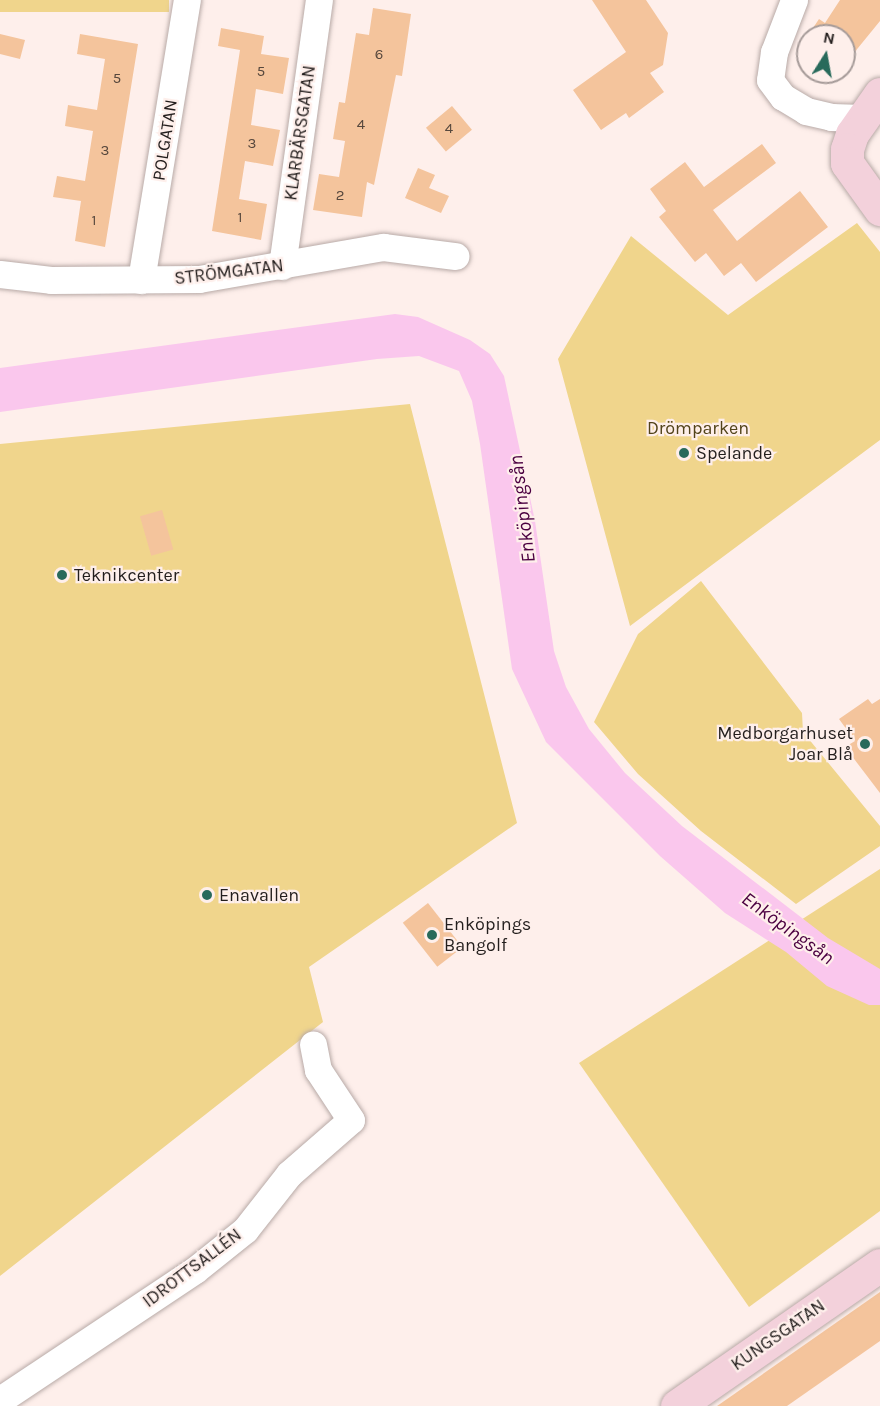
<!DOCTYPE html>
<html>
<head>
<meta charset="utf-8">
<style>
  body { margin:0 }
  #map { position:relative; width:880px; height:1406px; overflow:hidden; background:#feefeb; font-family:Karla,sans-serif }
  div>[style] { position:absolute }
  .green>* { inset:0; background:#f0d58c; transform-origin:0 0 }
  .water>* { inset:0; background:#fac7ed }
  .building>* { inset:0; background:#f4c49c; transform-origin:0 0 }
  .roads { filter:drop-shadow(0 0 2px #b8aaa7) drop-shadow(0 0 2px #b8aaa7) }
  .street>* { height:27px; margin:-13.5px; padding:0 13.5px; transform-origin:13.5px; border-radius:13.5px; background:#fff }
  .secondary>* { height:33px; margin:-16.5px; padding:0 16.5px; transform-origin:16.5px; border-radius:16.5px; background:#f3d1db }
  .dots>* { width:16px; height:16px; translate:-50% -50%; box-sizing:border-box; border:3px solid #feefeb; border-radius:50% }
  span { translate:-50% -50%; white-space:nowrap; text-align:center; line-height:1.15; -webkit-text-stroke:4.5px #feefeb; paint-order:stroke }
  .number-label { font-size:15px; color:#57483d }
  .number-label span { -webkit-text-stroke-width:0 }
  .street-label { font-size:18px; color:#231e1d }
  .park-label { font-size:18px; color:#524319 }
  .poi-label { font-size:18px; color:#231e1d }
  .left { translate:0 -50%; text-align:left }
  .right { translate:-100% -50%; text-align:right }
  .water-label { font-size:20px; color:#4b0041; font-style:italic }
  .north { position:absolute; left:796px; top:24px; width:60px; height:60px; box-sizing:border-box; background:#feefeb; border:2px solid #a69b99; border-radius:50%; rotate:11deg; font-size:16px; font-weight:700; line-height:24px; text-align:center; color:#231e1d }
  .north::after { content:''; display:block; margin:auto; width:21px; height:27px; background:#286a5b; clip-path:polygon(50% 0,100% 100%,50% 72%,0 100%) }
</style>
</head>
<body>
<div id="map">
  <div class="green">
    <div style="left:0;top:0;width:169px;height:12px"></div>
    <div style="clip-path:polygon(857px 223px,880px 252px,880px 440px,630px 626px,558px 359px,631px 236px,728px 315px)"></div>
    <div style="clip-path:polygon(410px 404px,517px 823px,309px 967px,323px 1022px,0 1276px,0 444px)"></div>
    <div style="clip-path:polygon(701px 581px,802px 713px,803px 732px,880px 826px,880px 846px,796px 904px,701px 831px,638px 774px,594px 722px,638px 634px)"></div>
    <div style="clip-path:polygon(880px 869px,880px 1211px,749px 1307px,579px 1063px)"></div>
  </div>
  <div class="water">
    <div style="clip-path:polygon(395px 314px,418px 317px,470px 340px,490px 354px,504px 376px,535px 521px,554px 651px,566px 687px,589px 729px,625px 773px,682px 826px,828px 938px,880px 969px,880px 1005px,869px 1005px,827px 986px,786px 952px,725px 913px,660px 856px,546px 742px,512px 669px,480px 444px,472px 401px,459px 371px,419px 356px,377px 359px,0 412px,0 368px)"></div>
  </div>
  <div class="building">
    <div style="clip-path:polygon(592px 0,646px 0,668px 33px,663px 65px,650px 73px,664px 92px,629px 118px,626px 113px,601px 130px,573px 90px,626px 52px)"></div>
    <div style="clip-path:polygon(840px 0,880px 0,880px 21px,849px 59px,844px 58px,844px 36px,808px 36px,808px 47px,803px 43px,819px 19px,825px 23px)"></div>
    <div style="clip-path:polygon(373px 8px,411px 14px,402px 76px,396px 75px,374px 185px,367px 182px,362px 217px,313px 210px,319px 174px,339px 177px,345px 141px,333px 139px,339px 102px,345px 103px,356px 33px,369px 35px)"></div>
    <div style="clip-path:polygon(221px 28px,264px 36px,261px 54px,289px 58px,283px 94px,256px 89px,251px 125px,280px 130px,273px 166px,245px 161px,239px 199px,267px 204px,261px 240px,212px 231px,240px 50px,218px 46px)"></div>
    <div style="clip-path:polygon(0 34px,25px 40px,20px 59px,0 54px)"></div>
    <div style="clip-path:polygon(80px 34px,138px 44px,105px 247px,75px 241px,81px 201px,53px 197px,57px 176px,85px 181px,93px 131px,65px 126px,68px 105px,97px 110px,105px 59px,77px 54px)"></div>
    <div style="left:452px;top:106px;width:31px;height:34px;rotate:50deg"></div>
    <div style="clip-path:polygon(762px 144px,776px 163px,713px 210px,737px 241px,800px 191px,828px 227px,756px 282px,741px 263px,724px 276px,706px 253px,695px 262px,659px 217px,666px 211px,650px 189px,685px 162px,704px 187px)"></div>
    <div style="clip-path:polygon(418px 168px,435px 175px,429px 188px,449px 196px,441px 213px,405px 198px)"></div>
    <div style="left:162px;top:510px;width:41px;height:23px;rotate:74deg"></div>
    <div style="clip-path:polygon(868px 699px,872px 704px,880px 699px,880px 793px,845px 747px,855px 741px,839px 719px)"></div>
    <div style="left:428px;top:903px;width:56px;height:32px;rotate:52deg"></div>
    <div style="clip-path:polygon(880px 1292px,880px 1341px,787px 1406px,717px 1406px)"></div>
  </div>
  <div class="roads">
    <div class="street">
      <div style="left:794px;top:0;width:56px;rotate:111deg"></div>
      <div style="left:774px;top:52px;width:28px;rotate:98deg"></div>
      <div style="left:770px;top:80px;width:21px;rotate:53deg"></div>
      <div style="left:783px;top:97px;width:27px;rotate:31deg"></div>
      <div style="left:806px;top:111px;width:26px;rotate:13deg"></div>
      <div style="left:831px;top:117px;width:31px;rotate:2deg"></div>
      <div style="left:282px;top:266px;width:269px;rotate:-82.1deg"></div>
      <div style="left:0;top:274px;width:51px;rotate:6.7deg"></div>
      <div style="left:51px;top:280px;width:148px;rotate:-0.4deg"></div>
      <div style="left:199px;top:279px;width:187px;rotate:-9.9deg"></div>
      <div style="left:383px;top:247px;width:73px;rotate:7.1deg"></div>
      <div style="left:141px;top:280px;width:284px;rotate:-80.7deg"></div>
      <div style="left:0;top:1400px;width:234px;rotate:-33.7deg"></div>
      <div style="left:195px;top:1270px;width:64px;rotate:-38.7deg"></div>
      <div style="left:245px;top:1230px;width:71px;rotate:-51.8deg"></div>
      <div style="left:289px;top:1174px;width:82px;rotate:-41.1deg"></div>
      <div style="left:351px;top:1120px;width:60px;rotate:-123.4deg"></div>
      <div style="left:318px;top:1070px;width:26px;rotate:-101deg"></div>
    </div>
    <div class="secondary">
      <div style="left:880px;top:94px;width:49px;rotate:125deg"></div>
      <div style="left:852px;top:134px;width:16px;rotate:108deg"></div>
      <div style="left:847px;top:149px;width:14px;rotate:90deg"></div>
      <div style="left:847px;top:163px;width:57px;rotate:54.3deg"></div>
      <div style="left:677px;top:1406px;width:247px;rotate:-34.8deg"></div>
    </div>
  </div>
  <div class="dots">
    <div style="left:684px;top:453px;background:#286a5b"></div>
    <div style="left:62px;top:575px;background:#286a5b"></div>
    <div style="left:865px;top:744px;background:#286a5b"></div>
    <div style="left:207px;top:895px;background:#286a5b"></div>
    <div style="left:432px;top:935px;background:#286a5b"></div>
  </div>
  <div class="number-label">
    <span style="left:379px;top:55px">6</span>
    <span style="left:261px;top:72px">5</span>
    <span style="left:117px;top:79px">5</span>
    <span style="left:361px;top:125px">4</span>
    <span style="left:449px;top:129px">4</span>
    <span style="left:252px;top:144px">3</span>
    <span style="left:105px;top:151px">3</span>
    <span style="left:340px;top:196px">2</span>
    <span style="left:240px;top:218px">1</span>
    <span style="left:94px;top:221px">1</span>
  </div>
  <div class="street-label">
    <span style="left:300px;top:133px;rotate:-82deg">KLARBÄRSGATAN</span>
    <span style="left:165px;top:140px;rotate:-81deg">POLGATAN</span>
    <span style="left:229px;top:272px;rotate:-7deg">STRÖMGATAN</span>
    <span style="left:192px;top:1268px;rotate:-37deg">IDROTTSALLÉN</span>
    <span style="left:778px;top:1335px;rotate:-35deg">KUNGSGATAN</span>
  </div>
  <div class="park-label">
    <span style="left:698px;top:428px">Drömparken</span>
  </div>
  <div class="poi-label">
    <span class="left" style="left:696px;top:453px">Spelande</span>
    <span class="left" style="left:74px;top:575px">Teknikcenter</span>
    <span class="right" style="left:853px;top:744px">Medborgarhuset<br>Joar Blå</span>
    <span class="left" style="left:219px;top:895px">Enavallen</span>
    <span class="left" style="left:444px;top:935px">Enköpings<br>Bangolf</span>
  </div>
  <div class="water-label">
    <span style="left:522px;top:509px;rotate:-97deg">Enköpingsån</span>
    <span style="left:788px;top:928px;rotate:36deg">Enköpingsån</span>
  </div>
  <div class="north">N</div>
</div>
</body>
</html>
